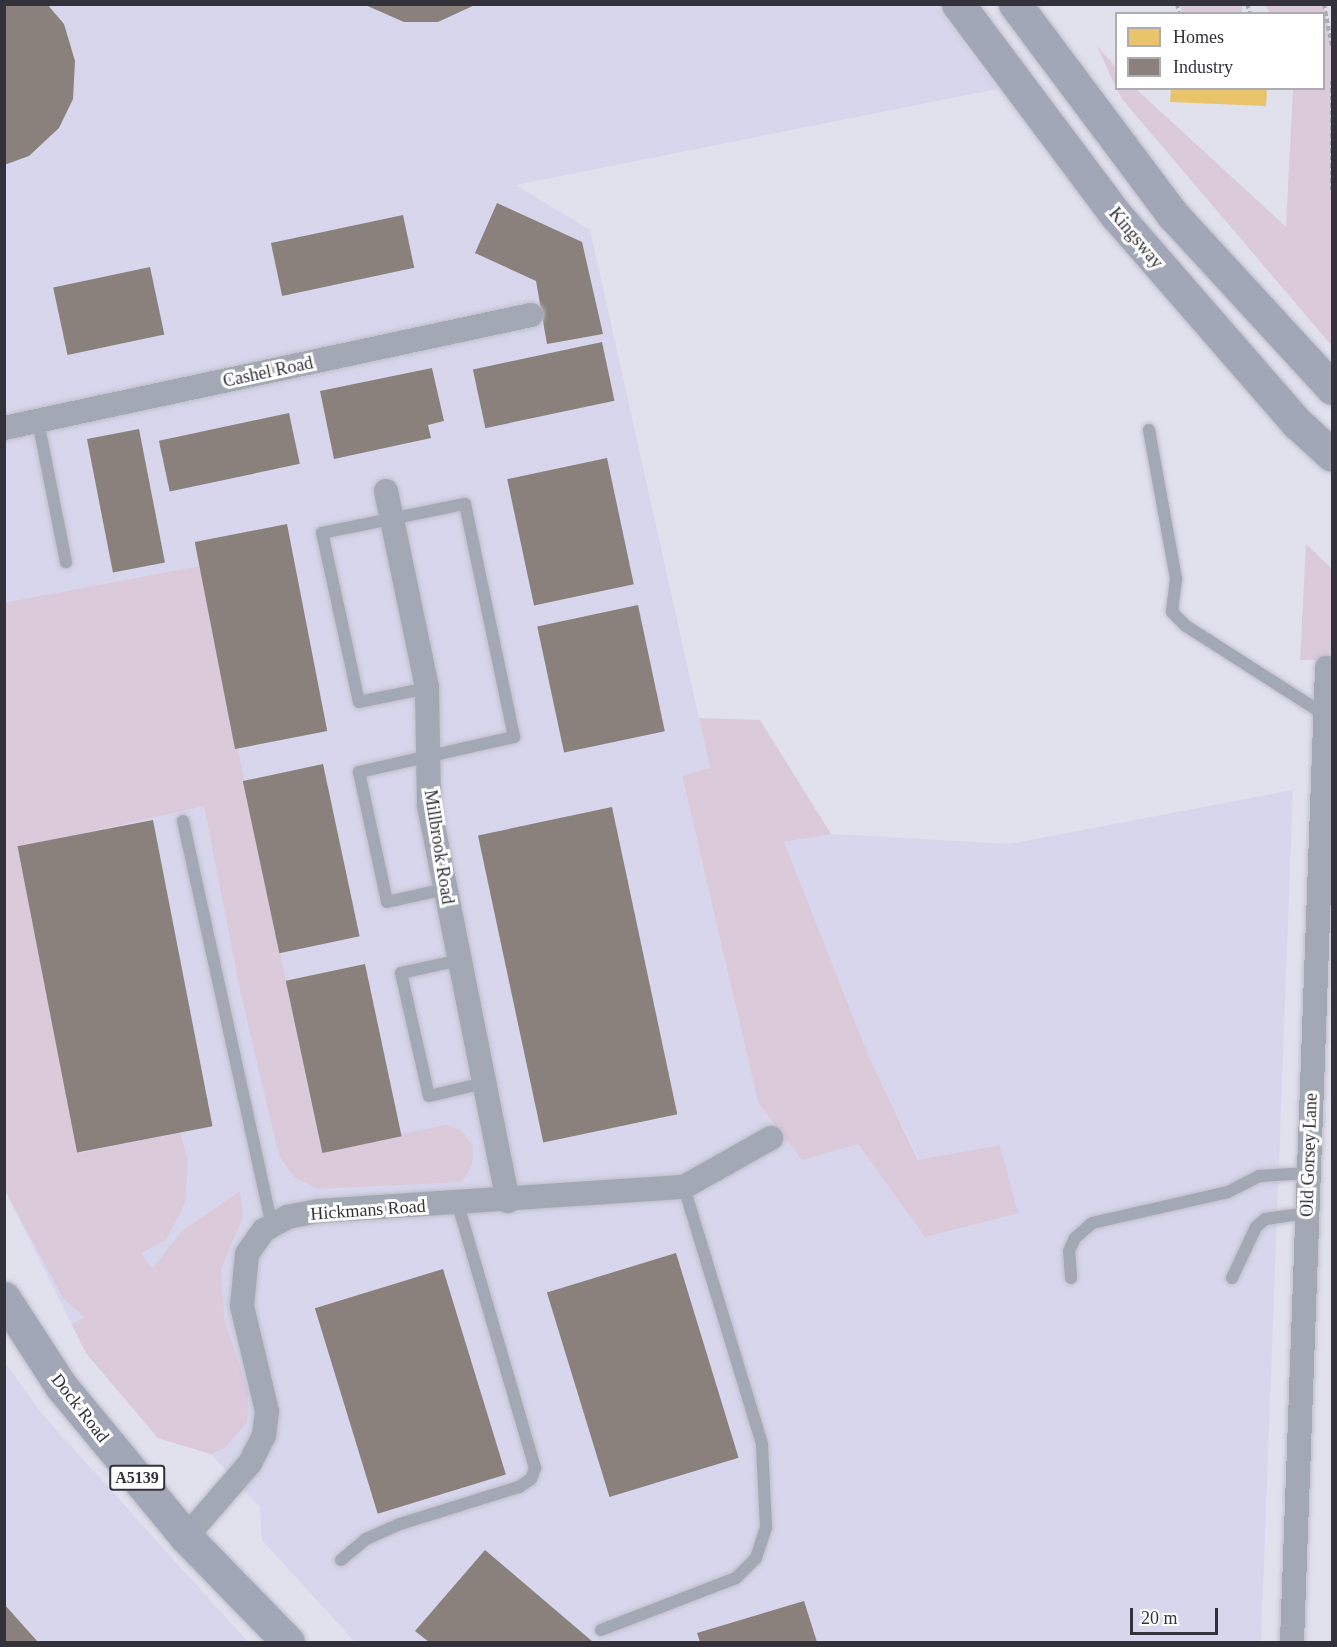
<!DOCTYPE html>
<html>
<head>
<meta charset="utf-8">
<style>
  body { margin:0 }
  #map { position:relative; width:1337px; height:1647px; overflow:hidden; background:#e1e0ed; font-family:Georgia,serif }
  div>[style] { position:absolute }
  .built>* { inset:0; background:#d7d6ec }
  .green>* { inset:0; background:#dacada; transform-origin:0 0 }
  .homes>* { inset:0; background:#e9c46a }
  .industry>* { inset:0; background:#8a817c; transform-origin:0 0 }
  .path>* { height:4px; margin-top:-2px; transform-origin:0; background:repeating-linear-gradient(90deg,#a8abb5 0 4.5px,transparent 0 7.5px) }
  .roads { filter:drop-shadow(0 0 2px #bfbec9) drop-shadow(0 0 2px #bfbec9) }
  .service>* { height:12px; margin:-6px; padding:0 6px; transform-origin:6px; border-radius:6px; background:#a2a8b4 }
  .minor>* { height:24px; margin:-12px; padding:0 12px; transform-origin:12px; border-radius:12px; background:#a2a8b4 }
  .trunk>* { height:33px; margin:-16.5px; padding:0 16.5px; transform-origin:16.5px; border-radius:16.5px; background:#a2a7b7 }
  span { translate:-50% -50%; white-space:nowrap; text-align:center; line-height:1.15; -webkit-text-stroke:6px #fff; paint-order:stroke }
  .shield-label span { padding:2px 4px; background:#fff; border:2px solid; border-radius:4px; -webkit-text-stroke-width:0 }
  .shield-label { font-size:16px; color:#33323b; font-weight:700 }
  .street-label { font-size:18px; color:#33323b }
  .frame { position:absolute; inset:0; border:6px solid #33323b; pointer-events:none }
  .legend { position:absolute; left:1115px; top:12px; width:210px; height:78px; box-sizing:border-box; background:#fff; border:2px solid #adadb1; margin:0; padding:8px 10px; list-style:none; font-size:18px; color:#33323b }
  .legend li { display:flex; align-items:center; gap:12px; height:30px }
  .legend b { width:30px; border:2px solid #adadb1 }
  .scale { position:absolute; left:1130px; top:1608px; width:88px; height:27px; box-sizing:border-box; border:3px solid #33323b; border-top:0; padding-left:8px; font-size:18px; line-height:21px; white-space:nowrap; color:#33323b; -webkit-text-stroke:4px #fff; paint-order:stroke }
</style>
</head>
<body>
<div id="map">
  <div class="built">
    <div style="clip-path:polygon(5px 5px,935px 5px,997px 89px,515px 185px,590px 230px,710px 768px,682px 777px,758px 1102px,858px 1144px,925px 1237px,1000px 1145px,919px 1160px,869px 1057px,784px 842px,831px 834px,1009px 844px,1293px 790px,1261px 1642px,355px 1642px,262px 1540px,260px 1507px,211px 1454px,158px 1438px,86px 1353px,5px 1191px)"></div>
    <div style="clip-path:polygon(4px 1361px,42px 1414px,248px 1642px,5px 1642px)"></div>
  </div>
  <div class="green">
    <div style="left:1181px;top:5px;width:61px;height:9px"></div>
    <div style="clip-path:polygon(1265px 5px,1324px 5px,1332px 47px,1332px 346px,1122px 99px,1117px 89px,1136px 89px,1286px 227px,1293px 89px,1324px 88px,1324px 14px,1270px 13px)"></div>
    <div style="clip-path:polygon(1097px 46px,1116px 67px,1116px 88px)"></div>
    <div style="clip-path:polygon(1306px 544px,1332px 569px,1332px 660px,1300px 660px)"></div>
    <div style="clip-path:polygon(200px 566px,321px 1151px,446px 1125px,461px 1130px,473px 1146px,472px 1165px,462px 1182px,318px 1189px,294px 1177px,279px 1156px,241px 994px,204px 806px,18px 848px,80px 1153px,180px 1133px,188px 1160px,185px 1203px,166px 1240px,141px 1253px,152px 1269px,182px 1231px,240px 1191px,243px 1217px,221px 1269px,224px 1319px,248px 1391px,247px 1422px,225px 1448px,211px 1454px,158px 1438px,86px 1353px,72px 1325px,84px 1317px,63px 1298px,5px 1190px,4px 603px)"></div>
    <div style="clip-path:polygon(699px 718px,760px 720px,831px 834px,784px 842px,869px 1057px,918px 1160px,1000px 1145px,1018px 1213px,925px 1237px,858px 1144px,802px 1160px,758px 1102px,682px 776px,710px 768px)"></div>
  </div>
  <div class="homes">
    <div style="clip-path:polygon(1171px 88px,1267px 88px,1266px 106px,1170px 102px)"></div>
  </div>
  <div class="industry">
    <div style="clip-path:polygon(4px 4px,47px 4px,64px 24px,75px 61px,73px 99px,59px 128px,29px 156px,4px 165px)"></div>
    <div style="clip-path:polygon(363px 4px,477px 4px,438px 22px,404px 22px)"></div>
    <div style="clip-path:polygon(497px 203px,582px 242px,603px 334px,547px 344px,536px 281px,475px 253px)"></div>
    <div style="left:403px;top:215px;width:54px;height:135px;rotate:78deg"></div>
    <div style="left:150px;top:267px;width:69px;height:99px;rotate:78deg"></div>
    <div style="left:602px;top:342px;width:60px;height:132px;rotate:78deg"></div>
    <div style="clip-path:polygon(432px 368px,444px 421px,428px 425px,431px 438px,334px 459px,320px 391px)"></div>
    <div style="left:289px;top:413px;width:52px;height:133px;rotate:78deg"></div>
    <div style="left:139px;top:429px;width:136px;height:53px;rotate:79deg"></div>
    <div style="left:607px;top:458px;width:129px;height:102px;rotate:78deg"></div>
    <div style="left:287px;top:524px;width:211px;height:94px;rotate:79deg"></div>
    <div style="left:638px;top:605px;width:129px;height:103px;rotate:78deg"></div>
    <div style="left:323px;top:764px;width:176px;height:82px;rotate:78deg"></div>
    <div style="left:612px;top:807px;width:314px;height:137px;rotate:78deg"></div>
    <div style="left:153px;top:820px;width:312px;height:138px;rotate:79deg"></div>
    <div style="left:365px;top:964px;width:176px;height:81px;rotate:78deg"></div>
    <div style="left:676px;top:1253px;width:214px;height:135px;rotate:73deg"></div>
    <div style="left:443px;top:1269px;width:215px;height:134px;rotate:73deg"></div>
    <div style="clip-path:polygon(485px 1550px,593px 1642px,429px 1642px,415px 1631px)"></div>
    <div style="clip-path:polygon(804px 1601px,817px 1642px,700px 1642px,697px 1633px)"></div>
    <div style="clip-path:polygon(4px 1604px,38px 1642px,4px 1642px)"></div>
  </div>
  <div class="path">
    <div style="left:1177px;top:4px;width:10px;rotate:79deg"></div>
    <div style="left:1247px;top:4px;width:10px;rotate:73deg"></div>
    <div style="left:1324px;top:4px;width:44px;rotate:79.5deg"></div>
    <div style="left:1332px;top:81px;width:111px;rotate:90deg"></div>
  </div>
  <div class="roads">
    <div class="service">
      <div style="left:38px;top:421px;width:144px;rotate:78.8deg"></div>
      <div style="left:1149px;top:430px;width:151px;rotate:79.7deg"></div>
      <div style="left:1176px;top:579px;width:33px;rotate:97deg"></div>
      <div style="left:1172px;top:612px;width:20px;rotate:45deg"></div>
      <div style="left:1186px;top:626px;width:165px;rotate:32.6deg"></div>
      <div style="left:427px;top:688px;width:69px;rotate:168.4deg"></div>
      <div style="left:359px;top:702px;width:173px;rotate:-102.3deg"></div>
      <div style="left:322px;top:533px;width:146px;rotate:-11.5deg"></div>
      <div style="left:465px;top:504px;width:238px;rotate:78.1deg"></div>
      <div style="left:514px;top:737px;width:159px;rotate:167.3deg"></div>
      <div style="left:359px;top:772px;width:133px;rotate:77.8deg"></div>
      <div style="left:387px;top:902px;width:59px;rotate:-12.6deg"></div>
      <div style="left:183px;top:821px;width:415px;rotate:77.6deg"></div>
      <div style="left:460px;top:960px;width:60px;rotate:167.6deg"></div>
      <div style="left:401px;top:973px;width:126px;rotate:77.2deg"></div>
      <div style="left:429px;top:1096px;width:57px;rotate:-13.3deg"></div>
      <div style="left:1071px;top:1278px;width:27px;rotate:-94deg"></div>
      <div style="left:1069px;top:1251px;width:14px;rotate:-65deg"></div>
      <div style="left:1075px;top:1238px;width:23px;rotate:-41deg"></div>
      <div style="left:1092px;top:1223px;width:139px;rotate:-12.8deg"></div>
      <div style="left:1228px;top:1192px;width:35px;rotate:-27deg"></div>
      <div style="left:1259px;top:1176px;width:50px;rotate:-3.4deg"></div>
      <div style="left:1232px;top:1278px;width:56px;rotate:-64.8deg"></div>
      <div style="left:1256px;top:1227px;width:12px;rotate:-42deg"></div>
      <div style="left:1265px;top:1219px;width:42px;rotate:-8.1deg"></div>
      <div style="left:341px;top:1560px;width:33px;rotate:-40deg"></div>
      <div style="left:366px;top:1539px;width:37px;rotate:-24deg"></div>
      <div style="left:400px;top:1524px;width:125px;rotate:-17.3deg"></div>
      <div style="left:519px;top:1487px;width:14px;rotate:-34deg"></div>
      <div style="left:531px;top:1479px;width:12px;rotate:-70deg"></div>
      <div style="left:535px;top:1468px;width:275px;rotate:-106.3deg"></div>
      <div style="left:601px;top:1630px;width:145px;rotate:-21.1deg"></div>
      <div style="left:736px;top:1578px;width:28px;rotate:-45deg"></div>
      <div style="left:756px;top:1558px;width:33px;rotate:-72deg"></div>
      <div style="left:766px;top:1527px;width:83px;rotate:-92.8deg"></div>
      <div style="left:762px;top:1444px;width:269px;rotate:-106.9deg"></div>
    </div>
    <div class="minor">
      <div style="left:4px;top:428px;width:539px;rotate:-12.1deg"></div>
      <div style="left:386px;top:491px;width:201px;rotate:78.2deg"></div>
      <div style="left:427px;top:688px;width:118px;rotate:89deg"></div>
      <div style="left:429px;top:806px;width:403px;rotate:78.7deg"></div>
      <div style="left:186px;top:1537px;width:98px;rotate:-49.1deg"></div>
      <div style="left:250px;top:1463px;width:30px;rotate:-63deg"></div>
      <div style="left:264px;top:1436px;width:25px;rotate:-83deg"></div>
      <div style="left:267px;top:1411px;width:108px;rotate:-103.4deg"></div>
      <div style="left:242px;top:1306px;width:52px;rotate:-84.5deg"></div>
      <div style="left:247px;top:1254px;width:29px;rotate:-55deg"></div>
      <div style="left:264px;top:1230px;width:26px;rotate:-29deg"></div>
      <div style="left:287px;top:1217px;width:33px;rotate:-11deg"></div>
      <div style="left:319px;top:1211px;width:366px;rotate:-3.8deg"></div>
      <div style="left:684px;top:1187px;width:100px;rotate:-29.4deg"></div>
      <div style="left:1292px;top:1642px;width:975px;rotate:-87.94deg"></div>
    </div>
    <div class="trunk">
      <div style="left:958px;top:4px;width:264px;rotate:53.2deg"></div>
      <div style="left:1116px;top:215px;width:276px;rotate:49deg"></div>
      <div style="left:1297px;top:423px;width:47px;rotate:42.4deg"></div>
      <div style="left:1015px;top:4px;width:264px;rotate:53.2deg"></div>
      <div style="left:1173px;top:215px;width:235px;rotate:47.4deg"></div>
      <div style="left:4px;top:1298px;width:105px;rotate:57.1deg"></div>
      <div style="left:61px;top:1386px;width:196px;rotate:50.4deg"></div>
      <div style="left:186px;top:1537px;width:146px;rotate:45.8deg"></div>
    </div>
  </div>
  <div class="shield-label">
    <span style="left:137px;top:1478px">A5139</span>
  </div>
  <div class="street-label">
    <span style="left:1136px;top:238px;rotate:50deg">Kingsway</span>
    <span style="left:268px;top:372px;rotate:-12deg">Cashel Road</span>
    <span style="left:439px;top:847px;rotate:81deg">Millbrook Road</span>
    <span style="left:1309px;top:1155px;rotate:-88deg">Old Gorsey Lane</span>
    <span style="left:368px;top:1210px;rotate:-4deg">Hickmans Road</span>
    <span style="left:80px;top:1408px;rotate:52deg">Dock Road</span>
  </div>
  <div class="frame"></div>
  <ul class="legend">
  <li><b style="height:16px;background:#e9c46a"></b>Homes</li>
  <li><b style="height:16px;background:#8a817c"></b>Industry</li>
  </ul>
  <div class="scale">20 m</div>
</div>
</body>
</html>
